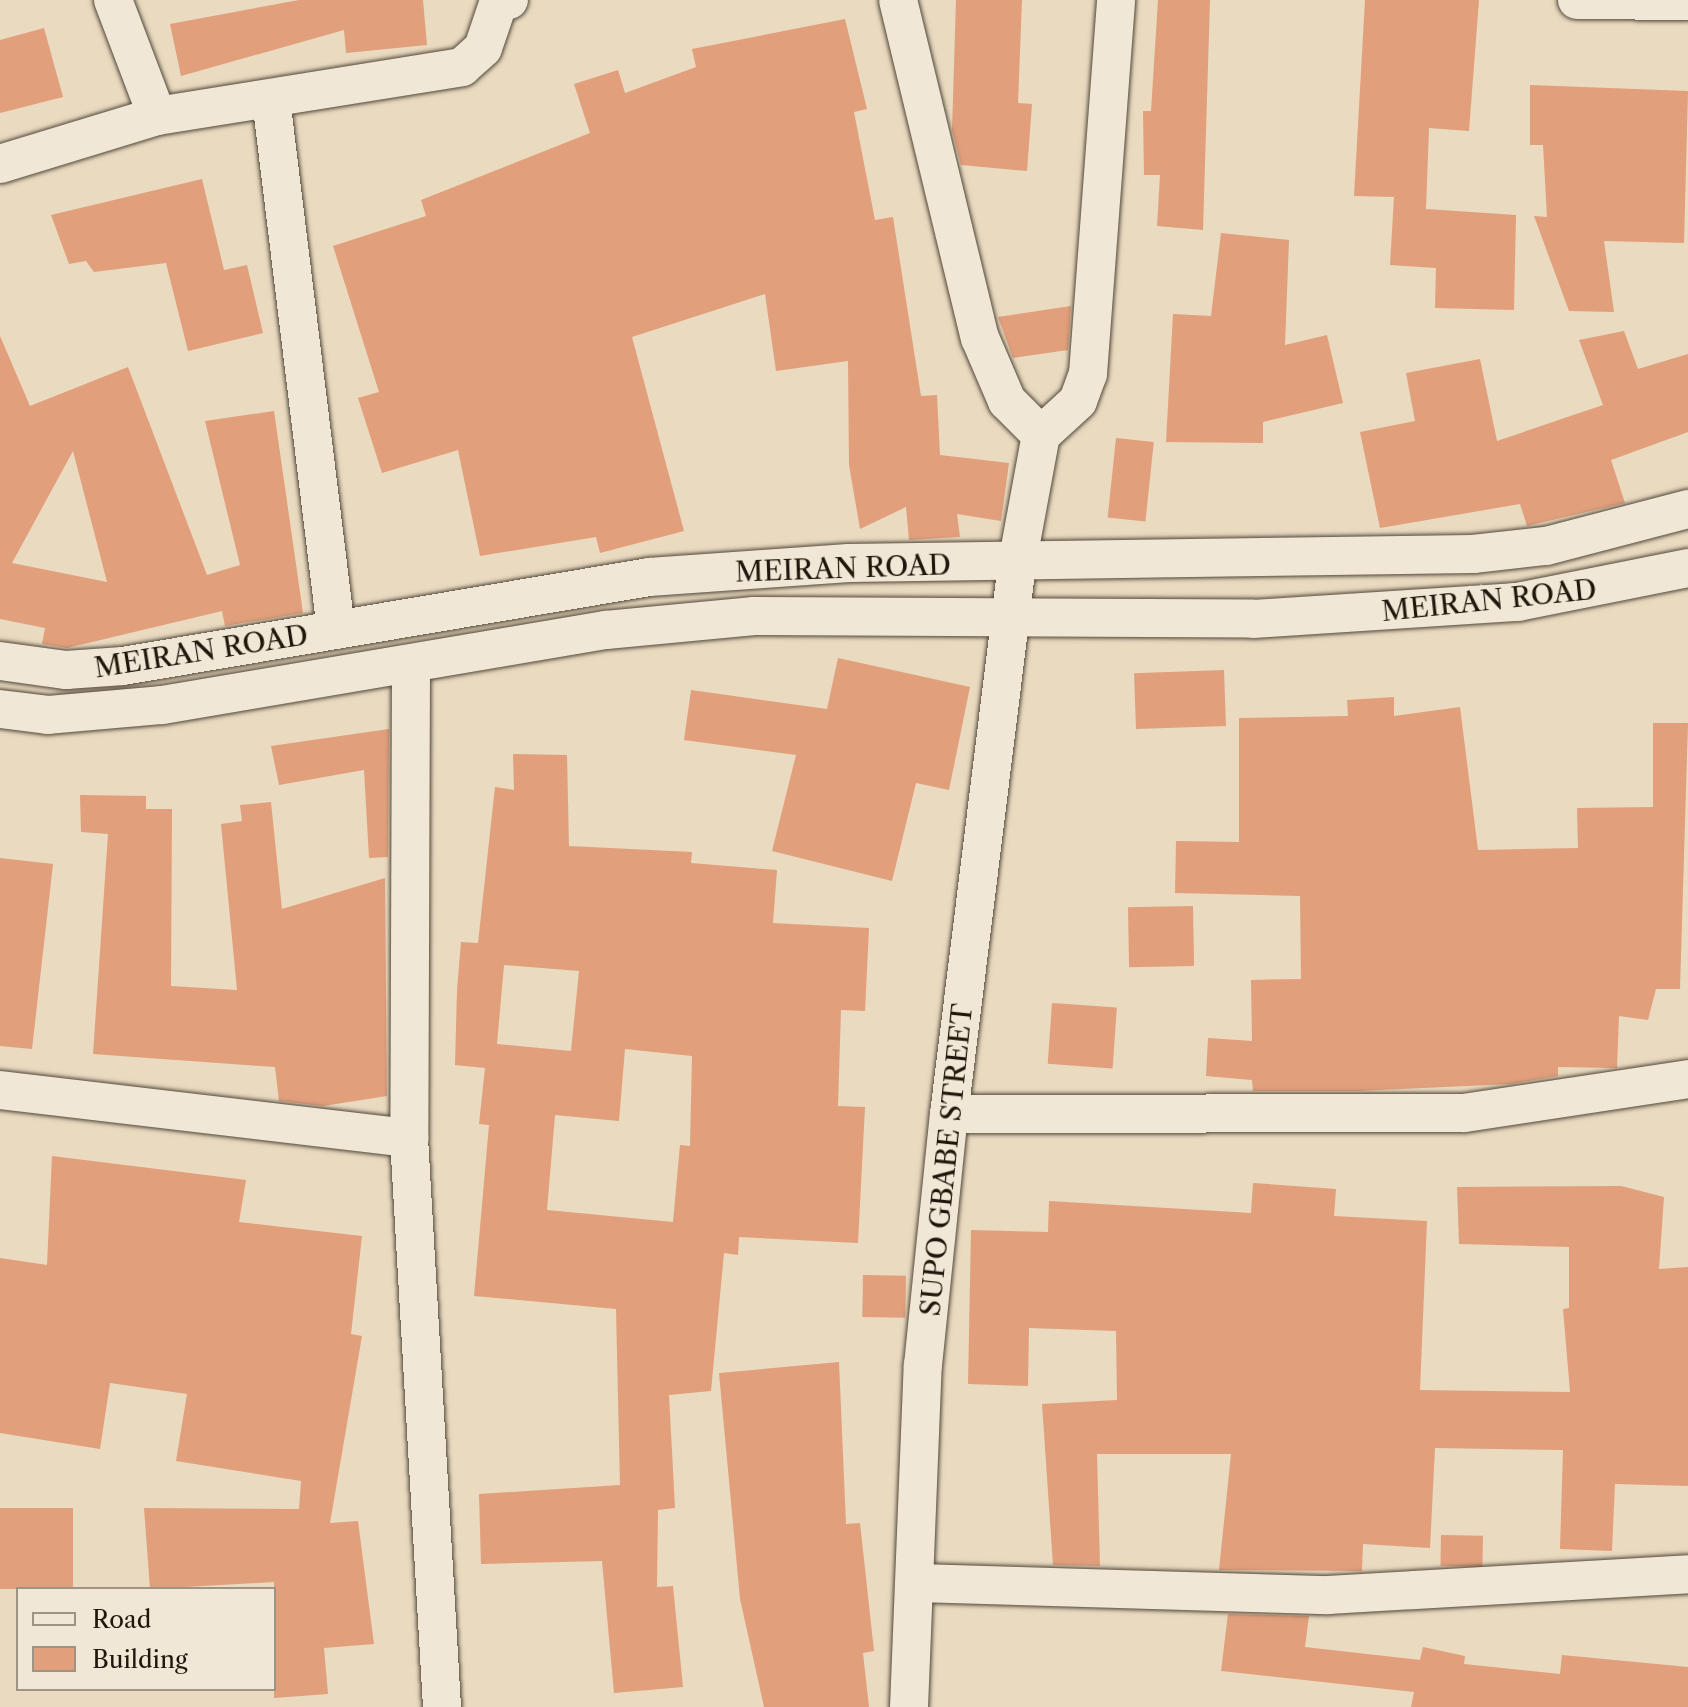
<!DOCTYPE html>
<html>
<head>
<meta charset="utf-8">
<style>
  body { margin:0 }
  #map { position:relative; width:1688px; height:1707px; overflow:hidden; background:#e9dac0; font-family:"Libre Caslon Text",serif }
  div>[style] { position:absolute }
  .building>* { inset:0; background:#e19f7c; transform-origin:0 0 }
  .roads { filter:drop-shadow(0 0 2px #524839) drop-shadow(0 0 2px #524839) }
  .street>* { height:38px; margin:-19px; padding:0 19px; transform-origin:19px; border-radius:19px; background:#f1e7d6 }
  span { translate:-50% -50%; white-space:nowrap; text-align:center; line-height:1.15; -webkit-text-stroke:6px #f1e7d6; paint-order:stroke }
  .street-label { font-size:28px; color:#20170c }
  .legend { position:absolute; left:16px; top:1587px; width:260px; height:104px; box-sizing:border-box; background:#f1e7d6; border:2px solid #9d9485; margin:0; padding:10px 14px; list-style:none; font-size:24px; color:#20170c }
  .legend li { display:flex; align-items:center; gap:16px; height:40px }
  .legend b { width:40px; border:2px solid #9d9485 }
</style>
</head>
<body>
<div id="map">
  <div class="building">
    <div style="clip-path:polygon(299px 0,423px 0,427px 45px,346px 53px,344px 30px,181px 76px,170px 24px)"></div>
    <div style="clip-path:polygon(956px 0,1022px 0,1018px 103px,1032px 104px,1027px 171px,961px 165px,952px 130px)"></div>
    <div style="clip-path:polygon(1158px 0,1210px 0,1203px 230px,1157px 226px,1160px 175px,1144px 175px,1143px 111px,1151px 111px)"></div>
    <div style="clip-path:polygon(1365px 0,1479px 0,1469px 131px,1429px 128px,1426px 209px,1516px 215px,1514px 310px,1435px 308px,1436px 268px,1390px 265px,1394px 197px,1354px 196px)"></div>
    <div style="clip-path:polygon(845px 19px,867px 109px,854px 112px,875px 220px,893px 217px,921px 396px,937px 395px,940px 455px,1009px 463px,1001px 521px,957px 514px,960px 537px,909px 540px,906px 507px,860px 529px,849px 465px,848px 361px,776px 371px,765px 294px,632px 337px,684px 531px,600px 553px,596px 537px,480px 556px,458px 450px,382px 473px,358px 398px,379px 392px,333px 246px,426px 216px,421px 200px,590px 133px,574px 84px,618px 70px,625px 93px,696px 67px,692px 49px)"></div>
    <div style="clip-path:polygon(44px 28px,63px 97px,0 113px,0 40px)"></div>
    <div style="clip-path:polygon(1530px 85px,1688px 91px,1684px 243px,1604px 241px,1614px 312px,1569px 311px,1534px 216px,1547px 217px,1543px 145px,1530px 145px)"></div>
    <div style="clip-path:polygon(202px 179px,224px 270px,247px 265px,263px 333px,188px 351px,166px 263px,94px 272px,86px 261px,69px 264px,51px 215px)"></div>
    <div style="clip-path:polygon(1221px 233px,1289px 240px,1285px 345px,1327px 335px,1343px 403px,1263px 422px,1263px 443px,1166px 442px,1173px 314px,1211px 316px)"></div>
    <div style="clip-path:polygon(1071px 306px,1068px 350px,1013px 358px,998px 317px)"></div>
    <div style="clip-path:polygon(1624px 331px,1638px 369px,1688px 354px,1688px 432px,1611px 460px,1625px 503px,1527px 526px,1520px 504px,1380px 528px,1360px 432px,1415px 421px,1406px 373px,1480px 359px,1497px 441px,1603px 405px,1579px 340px)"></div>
    <div style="clip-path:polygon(evenodd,0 336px,30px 406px,128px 367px,207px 575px,240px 565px,205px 421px,274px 411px,303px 613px,225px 626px,222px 611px,67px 648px,42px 644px,45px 628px,0 619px,0 336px,73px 451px,107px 582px,12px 563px,73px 451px)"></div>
    <div style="left:1116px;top:438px;width:38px;height:80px;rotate:6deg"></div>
    <div style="clip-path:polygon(838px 658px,970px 687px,949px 790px,916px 783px,892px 881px,772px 851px,796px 755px,684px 740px,691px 690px,827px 709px)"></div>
    <div style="left:1224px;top:670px;width:56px;height:90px;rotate:88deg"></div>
    <div style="clip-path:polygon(1394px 697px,1394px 716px,1460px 707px,1478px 850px,1578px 848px,1577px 808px,1653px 807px,1653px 723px,1688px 723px,1680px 989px,1656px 989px,1648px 1020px,1619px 1016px,1617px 1068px,1558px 1067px,1558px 1076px,1511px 1084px,1357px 1091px,1253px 1091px,1252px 1080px,1206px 1076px,1208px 1038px,1252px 1041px,1251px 980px,1301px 979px,1300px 896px,1175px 893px,1176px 841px,1239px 842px,1239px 718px,1348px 716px,1347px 700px)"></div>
    <div style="clip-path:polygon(389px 729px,388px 857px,369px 858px,364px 770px,279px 785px,271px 746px)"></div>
    <div style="clip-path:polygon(evenodd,513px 754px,567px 755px,569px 846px,692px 852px,691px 863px,777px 870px,773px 923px,869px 928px,865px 1011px,841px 1010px,838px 1106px,865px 1107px,858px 1243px,739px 1237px,738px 1255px,724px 1253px,711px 1391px,669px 1395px,675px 1508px,658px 1510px,657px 1587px,673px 1586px,683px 1687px,614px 1693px,602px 1561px,481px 1564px,479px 1494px,620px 1485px,616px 1309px,474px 1296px,489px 1125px,479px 1124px,485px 1068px,455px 1065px,457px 990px,461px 942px,478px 943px,495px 787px,514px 790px,513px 754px,504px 965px,579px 971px,571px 1051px,497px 1044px,504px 965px,513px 754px,625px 1049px,692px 1056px,690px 1146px,680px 1145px,673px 1222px,547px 1210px,555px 1115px,619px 1121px,625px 1049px)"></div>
    <div style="clip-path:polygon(80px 795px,146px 796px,146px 809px,172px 809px,171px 986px,237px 990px,221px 824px,242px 821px,240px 805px,271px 802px,282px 909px,385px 878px,387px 1096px,323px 1106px,279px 1101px,275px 1067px,93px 1054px,108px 834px,81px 832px)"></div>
    <div style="clip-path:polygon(0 858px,53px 864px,32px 1049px,0 1046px)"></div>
    <div style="left:1193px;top:906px;width:60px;height:65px;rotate:89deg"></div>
    <div style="left:1052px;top:1003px;width:65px;height:61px;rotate:4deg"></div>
    <div style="clip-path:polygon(52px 1156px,246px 1180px,239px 1222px,362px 1236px,351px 1334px,362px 1336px,330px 1523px,358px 1521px,374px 1644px,324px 1648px,328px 1694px,274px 1698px,274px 1582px,150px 1589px,144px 1508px,299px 1509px,301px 1481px,176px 1461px,187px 1394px,110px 1383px,100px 1449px,0 1433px,0 1258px,47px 1265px)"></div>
    <div style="clip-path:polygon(1253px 1183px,1336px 1189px,1334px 1216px,1427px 1221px,1420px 1390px,1570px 1392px,1563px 1309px,1569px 1308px,1569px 1247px,1459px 1244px,1457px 1187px,1621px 1186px,1664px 1197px,1659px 1269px,1688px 1267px,1688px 1486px,1615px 1484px,1612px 1551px,1560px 1549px,1563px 1450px,1435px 1448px,1430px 1548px,1363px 1544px,1362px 1571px,1219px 1570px,1231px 1454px,1097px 1454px,1100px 1566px,1053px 1565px,1042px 1404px,1117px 1400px,1116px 1331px,1029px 1328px,1028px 1386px,968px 1384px,971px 1230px,1048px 1232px,1049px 1201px,1251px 1213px)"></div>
    <div style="left:863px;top:1275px;width:43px;height:42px;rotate:1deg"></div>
    <div style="clip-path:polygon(839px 1362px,846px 1524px,860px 1523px,874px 1651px,863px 1653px,869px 1707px,764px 1707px,740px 1599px,719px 1373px)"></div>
    <div style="left:0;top:1508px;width:73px;height:81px"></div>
    <div style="left:1441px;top:1535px;width:42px;height:31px;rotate:1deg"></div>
    <div style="clip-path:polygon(1228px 1614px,1309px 1616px,1305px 1647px,1420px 1660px,1423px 1647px,1465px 1656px,1464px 1664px,1560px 1674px,1562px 1655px,1688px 1667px,1688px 1707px,1411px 1707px,1414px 1692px,1221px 1671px)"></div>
  </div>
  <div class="roads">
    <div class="street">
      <div style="left:113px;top:0;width:124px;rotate:69.2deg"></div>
      <div style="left:898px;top:0;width:348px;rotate:76.4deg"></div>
      <div style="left:980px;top:338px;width:69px;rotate:66.8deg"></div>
      <div style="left:1007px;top:401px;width:48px;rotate:45deg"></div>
      <div style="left:1577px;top:0;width:111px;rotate:0.5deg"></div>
      <div style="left:271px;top:99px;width:535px;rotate:83.02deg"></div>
      <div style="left:0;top:164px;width:164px;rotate:-17deg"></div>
      <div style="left:157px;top:116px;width:309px;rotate:-9.1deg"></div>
      <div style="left:462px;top:67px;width:28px;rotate:-42deg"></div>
      <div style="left:483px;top:48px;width:50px;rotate:-71.2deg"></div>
      <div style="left:499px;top:1px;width:10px;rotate:-6deg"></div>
      <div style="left:0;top:661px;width:67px;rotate:7.8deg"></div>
      <div style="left:66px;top:670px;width:57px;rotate:-4deg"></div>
      <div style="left:123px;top:666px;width:533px;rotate:-9.6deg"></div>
      <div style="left:649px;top:577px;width:200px;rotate:-4deg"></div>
      <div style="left:849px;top:563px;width:624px;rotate:-0.83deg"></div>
      <div style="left:1473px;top:554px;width:73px;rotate:-6.3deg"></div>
      <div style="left:1546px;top:546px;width:147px;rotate:-14.6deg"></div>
      <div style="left:411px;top:666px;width:472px;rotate:90.2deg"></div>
      <div style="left:409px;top:1138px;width:570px;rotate:86.68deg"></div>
      <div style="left:0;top:709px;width:48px;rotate:7.1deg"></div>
      <div style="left:48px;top:715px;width:114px;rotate:-5deg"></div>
      <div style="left:162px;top:705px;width:450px;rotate:-9.6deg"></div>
      <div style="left:606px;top:630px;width:149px;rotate:-5.4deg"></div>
      <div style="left:754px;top:616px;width:499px;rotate:0.3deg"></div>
      <div style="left:1253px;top:619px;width:266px;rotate:-3.7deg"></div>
      <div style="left:1518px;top:602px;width:173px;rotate:-11.3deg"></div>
      <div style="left:0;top:1090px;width:412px;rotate:6.7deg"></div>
      <div style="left:949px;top:1114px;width:515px;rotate:-0.11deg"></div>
      <div style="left:1464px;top:1113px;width:227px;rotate:-8.6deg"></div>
      <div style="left:918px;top:1583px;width:410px;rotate:1.7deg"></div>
      <div style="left:1328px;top:1595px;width:361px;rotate:-3.3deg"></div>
      <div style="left:909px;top:1707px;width:342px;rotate:-87.7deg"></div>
      <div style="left:923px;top:1365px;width:252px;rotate:-84.1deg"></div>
      <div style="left:949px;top:1114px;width:554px;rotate:-82.95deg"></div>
      <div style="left:1017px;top:564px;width:131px;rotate:-79.5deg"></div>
      <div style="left:1041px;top:435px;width:50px;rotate:-42.6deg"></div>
      <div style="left:1078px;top:401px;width:29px;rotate:-70deg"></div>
      <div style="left:1088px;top:374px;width:375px;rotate:-85.7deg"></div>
    </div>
  </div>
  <div class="street-label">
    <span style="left:843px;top:568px;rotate:-2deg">MEIRAN ROAD</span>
    <span style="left:1489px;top:600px;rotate:-6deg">MEIRAN ROAD</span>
    <span style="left:201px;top:651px;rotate:-9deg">MEIRAN ROAD</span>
    <span style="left:946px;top:1160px;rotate:-84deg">SUPO GBABE STREET</span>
  </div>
  <ul class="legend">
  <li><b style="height:10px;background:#f1e7d6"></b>Road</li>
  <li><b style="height:22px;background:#e19f7c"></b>Building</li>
  </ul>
</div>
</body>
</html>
